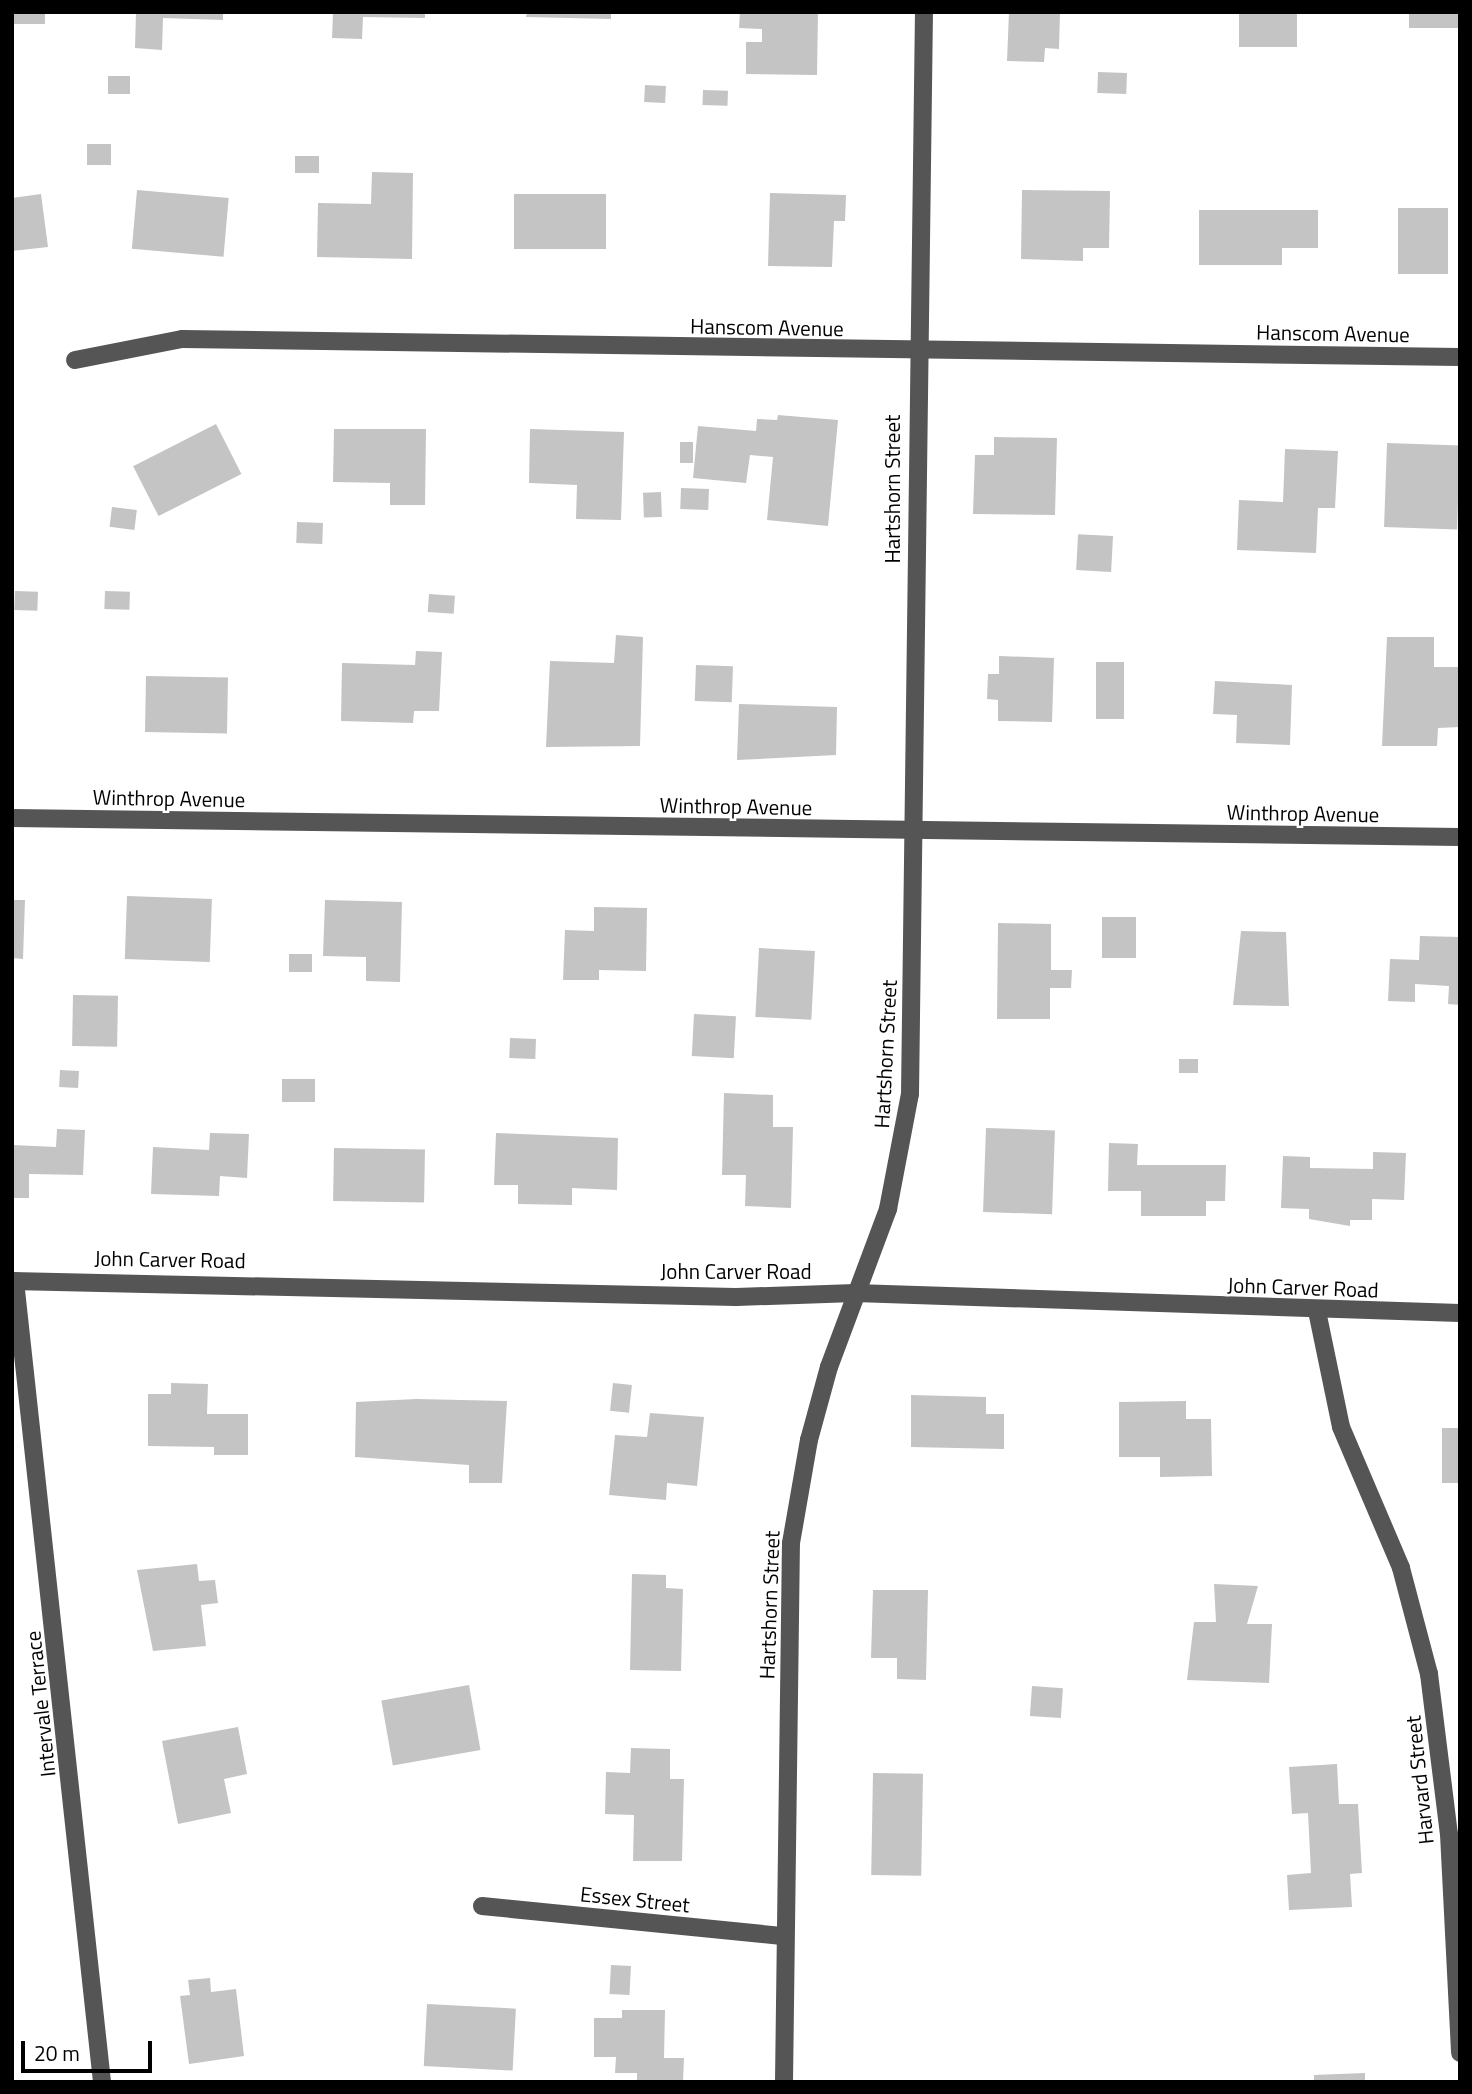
<!DOCTYPE html>
<html>
<head>
<meta charset="utf-8">
<style>
  body { margin:0 }
  #map { position:relative; width:1472px; height:2094px; overflow:hidden; background:#fff; font-family:"Titillium Web",sans-serif }
  div>[style] { position:absolute }
  .building>* { inset:0; background:#c4c4c4; transform-origin:0 0 }
  .minor>* { height:18px; margin:-9px; padding:0 9px; transform-origin:9px; border-radius:9px; background:#555 }
  span { translate:-50% -50%; white-space:nowrap; text-align:center; line-height:1.15; -webkit-text-stroke:5px #fff; paint-order:stroke }
  .street-label { font-size:21px; color:#000 }
  .frame { position:absolute; inset:0; border:14px solid #000; pointer-events:none }
  .scale { position:absolute; left:21px; top:2041px; width:131px; height:32px; box-sizing:border-box; border:4px solid #000; border-top:0; padding-left:9px; font-size:21px; line-height:24px; white-space:nowrap; color:#000; -webkit-text-stroke:5px #fff; paint-order:stroke }
</style>
</head>
<body>
<div id="map">
  <div class="building">
    <div style="left:12px;top:12px;width:33px;height:12px"></div>
    <div style="clip-path:polygon(136px 12px,223px 12px,223px 20px,163px 18px,162px 50px,135px 48px)"></div>
    <div style="clip-path:polygon(333px 12px,425px 12px,425px 18px,363px 17px,362px 39px,332px 38px)"></div>
    <div style="clip-path:polygon(527px 12px,611px 12px,611px 19px,526px 17px)"></div>
    <div style="clip-path:polygon(740px 12px,818px 12px,817px 75px,746px 74px,746px 42px,762px 42px,762px 29px,739px 28px)"></div>
    <div style="clip-path:polygon(1009px 12px,1060px 12px,1059px 49px,1045px 48px,1044px 62px,1007px 61px)"></div>
    <div style="left:1239px;top:12px;width:58px;height:35px"></div>
    <div style="left:1409px;top:12px;width:51px;height:16px"></div>
    <div style="left:1098px;top:72px;width:29px;height:21px;rotate:2deg"></div>
    <div style="left:108px;top:76px;width:22px;height:18px"></div>
    <div style="left:645px;top:85px;width:21px;height:17px;rotate:3deg"></div>
    <div style="left:703px;top:90px;width:25px;height:15px;rotate:2deg"></div>
    <div style="left:87px;top:144px;width:24px;height:21px"></div>
    <div style="left:295px;top:156px;width:24px;height:17px"></div>
    <div style="clip-path:polygon(372px 172px,413px 173px,412px 259px,317px 257px,318px 203px,371px 204px)"></div>
    <div style="left:137px;top:190px;width:92px;height:59px;rotate:5deg"></div>
    <div style="clip-path:polygon(1022px 190px,1110px 191px,1109px 248px,1083px 248px,1083px 261px,1021px 259px)"></div>
    <div style="clip-path:polygon(770px 193px,846px 195px,845px 221px,834px 221px,832px 267px,768px 266px)"></div>
    <div style="clip-path:polygon(41px 194px,48px 247px,12px 251px,12px 198px)"></div>
    <div style="left:514px;top:194px;width:92px;height:55px"></div>
    <div style="left:1398px;top:208px;width:50px;height:66px"></div>
    <div style="clip-path:polygon(1199px 210px,1318px 210px,1318px 248px,1282px 248px,1282px 265px,1199px 265px)"></div>
    <div style="clip-path:polygon(778px 415px,838px 420px,828px 526px,767px 520px,773px 457px,750px 455px,746px 483px,693px 478px,698px 426px,756px 431px,757px 419px,777px 420px)"></div>
    <div style="left:216px;top:424px;width:56px;height:93px;rotate:63deg"></div>
    <div style="clip-path:polygon(334px 429px,426px 429px,425px 505px,390px 505px,390px 483px,333px 482px)"></div>
    <div style="clip-path:polygon(530px 429px,624px 432px,621px 520px,576px 519px,577px 485px,529px 483px)"></div>
    <div style="clip-path:polygon(994px 437px,1057px 438px,1055px 515px,973px 514px,975px 455px,994px 455px)"></div>
    <div style="left:693px;top:442px;width:21px;height:13px;rotate:90deg"></div>
    <div style="left:1387px;top:443px;width:73px;height:84px;rotate:2deg"></div>
    <div style="clip-path:polygon(1285px 449px,1338px 451px,1335px 508px,1318px 508px,1316px 553px,1237px 550px,1239px 500px,1283px 502px)"></div>
    <div style="left:681px;top:488px;width:28px;height:21px;rotate:2deg"></div>
    <div style="left:661px;top:492px;width:25px;height:18px;rotate:88deg"></div>
    <div style="left:112px;top:507px;width:25px;height:20px;rotate:7deg"></div>
    <div style="left:297px;top:522px;width:26px;height:21px;rotate:2deg"></div>
    <div style="left:1113px;top:536px;width:36px;height:35px;rotate:93deg"></div>
    <div style="left:15px;top:591px;width:23px;height:19px;rotate:2deg"></div>
    <div style="left:105px;top:591px;width:25px;height:18px;rotate:2deg"></div>
    <div style="left:429px;top:594px;width:26px;height:18px;rotate:4deg"></div>
    <div style="clip-path:polygon(616px 635px,643px 637px,640px 746px,546px 747px,550px 661px,614px 663px)"></div>
    <div style="clip-path:polygon(1387px 637px,1434px 637px,1434px 667px,1460px 667px,1460px 727px,1438px 728px,1437px 746px,1382px 746px)"></div>
    <div style="clip-path:polygon(416px 651px,442px 652px,439px 711px,414px 711px,413px 723px,341px 721px,342px 663px,415px 665px)"></div>
    <div style="clip-path:polygon(999px 656px,1054px 658px,1052px 722px,998px 721px,998px 700px,987px 699px,988px 674px,999px 674px)"></div>
    <div style="left:1096px;top:662px;width:28px;height:57px"></div>
    <div style="left:696px;top:665px;width:37px;height:36px;rotate:2deg"></div>
    <div style="left:146px;top:676px;width:82px;height:56px;rotate:1deg"></div>
    <div style="clip-path:polygon(1215px 681px,1292px 685px,1290px 745px,1236px 743px,1237px 715px,1213px 714px)"></div>
    <div style="clip-path:polygon(739px 704px,837px 707px,836px 755px,737px 760px)"></div>
    <div style="left:127px;top:896px;width:85px;height:63px;rotate:2deg"></div>
    <div style="clip-path:polygon(12px 900px,25px 900px,23px 959px,12px 958px)"></div>
    <div style="clip-path:polygon(325px 900px,402px 902px,400px 982px,366px 981px,366px 957px,323px 956px)"></div>
    <div style="clip-path:polygon(594px 907px,647px 908px,646px 971px,599px 970px,599px 980px,563px 980px,565px 930px,594px 931px)"></div>
    <div style="left:1102px;top:917px;width:34px;height:41px"></div>
    <div style="clip-path:polygon(998px 923px,1051px 924px,1051px 970px,1072px 970px,1071px 988px,1050px 988px,1050px 1019px,997px 1019px)"></div>
    <div style="clip-path:polygon(1241px 931px,1286px 932px,1289px 1006px,1233px 1005px)"></div>
    <div style="clip-path:polygon(1420px 936px,1460px 937px,1460px 1005px,1448px 1004px,1449px 986px,1415px 984px,1415px 1002px,1388px 1001px,1390px 959px,1419px 960px)"></div>
    <div style="left:759px;top:948px;width:56px;height:69px;rotate:3deg"></div>
    <div style="left:289px;top:954px;width:23px;height:18px"></div>
    <div style="left:73px;top:995px;width:45px;height:51px;rotate:1deg"></div>
    <div style="left:694px;top:1014px;width:42px;height:42px;rotate:3deg"></div>
    <div style="left:510px;top:1038px;width:26px;height:20px;rotate:2deg"></div>
    <div style="left:1179px;top:1059px;width:19px;height:14px"></div>
    <div style="left:60px;top:1070px;width:19px;height:17px;rotate:3deg"></div>
    <div style="left:282px;top:1079px;width:33px;height:23px"></div>
    <div style="clip-path:polygon(724px 1093px,773px 1095px,773px 1127px,793px 1127px,791px 1208px,745px 1206px,746px 1175px,722px 1175px)"></div>
    <div style="left:986px;top:1128px;width:69px;height:84px;rotate:2deg"></div>
    <div style="clip-path:polygon(57px 1129px,85px 1130px,83px 1175px,29px 1174px,29px 1198px,12px 1198px,12px 1145px,56px 1147px)"></div>
    <div style="clip-path:polygon(210px 1133px,249px 1134px,247px 1178px,220px 1176px,219px 1196px,151px 1194px,153px 1147px,209px 1150px)"></div>
    <div style="clip-path:polygon(496px 1133px,618px 1138px,617px 1190px,572px 1188px,572px 1205px,518px 1204px,518px 1185px,494px 1185px)"></div>
    <div style="clip-path:polygon(1109px 1143px,1138px 1144px,1137px 1165px,1226px 1165px,1225px 1201px,1206px 1201px,1206px 1216px,1141px 1216px,1141px 1191px,1108px 1191px)"></div>
    <div style="left:334px;top:1148px;width:91px;height:53px;rotate:1deg"></div>
    <div style="clip-path:polygon(1373px 1152px,1406px 1153px,1404px 1200px,1372px 1199px,1372px 1220px,1350px 1220px,1350px 1226px,1309px 1219px,1309px 1209px,1281px 1208px,1283px 1156px,1310px 1157px,1310px 1168px,1373px 1169px)"></div>
    <div style="clip-path:polygon(171px 1383px,208px 1384px,207px 1414px,248px 1414px,248px 1455px,214px 1455px,214px 1447px,148px 1446px,148px 1394px,171px 1394px)"></div>
    <div style="left:613px;top:1383px;width:19px;height:28px;rotate:6deg"></div>
    <div style="clip-path:polygon(911px 1395px,986px 1397px,986px 1414px,1004px 1414px,1004px 1449px,911px 1447px)"></div>
    <div style="clip-path:polygon(416px 1399px,507px 1401px,502px 1483px,469px 1483px,469px 1465px,355px 1457px,356px 1402px)"></div>
    <div style="clip-path:polygon(1186px 1401px,1186px 1419px,1211px 1419px,1212px 1476px,1160px 1477px,1160px 1457px,1119px 1457px,1119px 1402px)"></div>
    <div style="clip-path:polygon(650px 1413px,704px 1417px,697px 1486px,667px 1483px,666px 1500px,609px 1495px,615px 1435px,647px 1437px)"></div>
    <div style="left:1442px;top:1428px;width:18px;height:55px"></div>
    <div style="clip-path:polygon(197px 1564px,199px 1581px,215px 1580px,218px 1603px,201px 1605px,206px 1646px,153px 1651px,137px 1570px)"></div>
    <div style="clip-path:polygon(632px 1574px,666px 1575px,666px 1588px,683px 1589px,681px 1671px,630px 1670px)"></div>
    <div style="clip-path:polygon(1214px 1584px,1258px 1586px,1247px 1624px,1272px 1624px,1269px 1683px,1187px 1680px,1194px 1622px,1216px 1622px)"></div>
    <div style="clip-path:polygon(873px 1590px,928px 1590px,926px 1680px,897px 1679px,897px 1658px,871px 1658px)"></div>
    <div style="left:469px;top:1685px;width:66px;height:89px;rotate:80deg"></div>
    <div style="left:1032px;top:1686px;width:31px;height:30px;rotate:4deg"></div>
    <div style="clip-path:polygon(238px 1727px,247px 1774px,224px 1779px,231px 1813px,178px 1824px,162px 1741px)"></div>
    <div style="clip-path:polygon(631px 1748px,670px 1749px,670px 1779px,684px 1779px,682px 1861px,633px 1861px,634px 1815px,605px 1814px,606px 1772px,630px 1773px)"></div>
    <div style="clip-path:polygon(1337px 1764px,1339px 1804px,1358px 1804px,1362px 1873px,1350px 1874px,1352px 1907px,1289px 1910px,1287px 1875px,1311px 1873px,1308px 1813px,1292px 1814px,1289px 1767px)"></div>
    <div style="left:873px;top:1773px;width:50px;height:102px;rotate:1deg"></div>
    <div style="left:611px;top:1965px;width:20px;height:29px;rotate:3deg"></div>
    <div style="clip-path:polygon(210px 1978px,211px 1992px,236px 1989px,244px 2056px,189px 2064px,180px 1996px,190px 1995px,188px 1980px)"></div>
    <div style="left:427px;top:2004px;width:89px;height:62px;rotate:3deg"></div>
    <div style="clip-path:polygon(622px 2010px,665px 2010px,664px 2058px,684px 2058px,683px 2082px,637px 2082px,637px 2073px,615px 2073px,616px 2057px,594px 2057px,594px 2018px,622px 2018px)"></div>
    <div style="clip-path:polygon(1365px 2073px,1365px 2082px,1314px 2082px,1314px 2075px)"></div>
  </div>
  <div class="minor">
    <div style="left:75px;top:360px;width:109px;rotate:-11.1deg"></div>
    <div style="left:182px;top:339px;width:1278px;rotate:0.81deg"></div>
    <div style="left:12px;top:818px;width:1448px;rotate:0.75deg"></div>
    <div style="left:12px;top:1281px;width:724px;rotate:1.27deg"></div>
    <div style="left:736px;top:1297px;width:119px;rotate:-1.9deg"></div>
    <div style="left:855px;top:1293px;width:605px;rotate:1.89deg"></div>
    <div style="left:15px;top:1281px;width:806px;rotate:83.8deg"></div>
    <div style="left:1317px;top:1311px;width:118px;rotate:78.3deg"></div>
    <div style="left:1341px;top:1427px;width:153px;rotate:66.9deg"></div>
    <div style="left:1401px;top:1568px;width:110px;rotate:75.2deg"></div>
    <div style="left:1429px;top:1674px;width:161px;rotate:82.9deg"></div>
    <div style="left:1449px;top:1834px;width:219px;rotate:87.1deg"></div>
    <div style="left:482px;top:1906px;width:304px;rotate:5.7deg"></div>
    <div style="left:784px;top:2082px;width:539px;rotate:-89.26deg"></div>
    <div style="left:791px;top:1543px;width:105px;rotate:-80.1deg"></div>
    <div style="left:809px;top:1440px;width:76px;rotate:-74.7deg"></div>
    <div style="left:829px;top:1367px;width:169px;rotate:-69.5deg"></div>
    <div style="left:888px;top:1209px;width:117px;rotate:-79.2deg"></div>
    <div style="left:910px;top:1094px;width:1082px;rotate:-89.26deg"></div>
  </div>
  <div class="street-label">
    <span style="left:767px;top:327px;rotate:1deg">Hanscom Avenue</span>
    <span style="left:1333px;top:333px;rotate:1deg">Hanscom Avenue</span>
    <span style="left:892px;top:489px;rotate:-90deg">Hartshorn Street</span>
    <span style="left:169px;top:798px;rotate:1deg">Winthrop Avenue</span>
    <span style="left:736px;top:806px;rotate:1deg">Winthrop Avenue</span>
    <span style="left:1303px;top:813px;rotate:1deg">Winthrop Avenue</span>
    <span style="left:885px;top:1054px;rotate:-87deg">Hartshorn Street</span>
    <span style="left:170px;top:1259px;rotate:1deg">John Carver Road</span>
    <span style="left:736px;top:1271px">John Carver Road</span>
    <span style="left:1303px;top:1287px;rotate:2deg">John Carver Road</span>
    <span style="left:769px;top:1605px;rotate:-88deg">Hartshorn Street</span>
    <span style="left:40px;top:1704px;rotate:-96deg">Intervale Terrace</span>
    <span style="left:1419px;top:1780px;rotate:-96deg">Harvard Street</span>
    <span style="left:635px;top:1899px;rotate:6deg">Essex Street</span>
  </div>
  <div class="frame"></div>
  <div class="scale">20 m</div>
</div>
</body>
</html>
